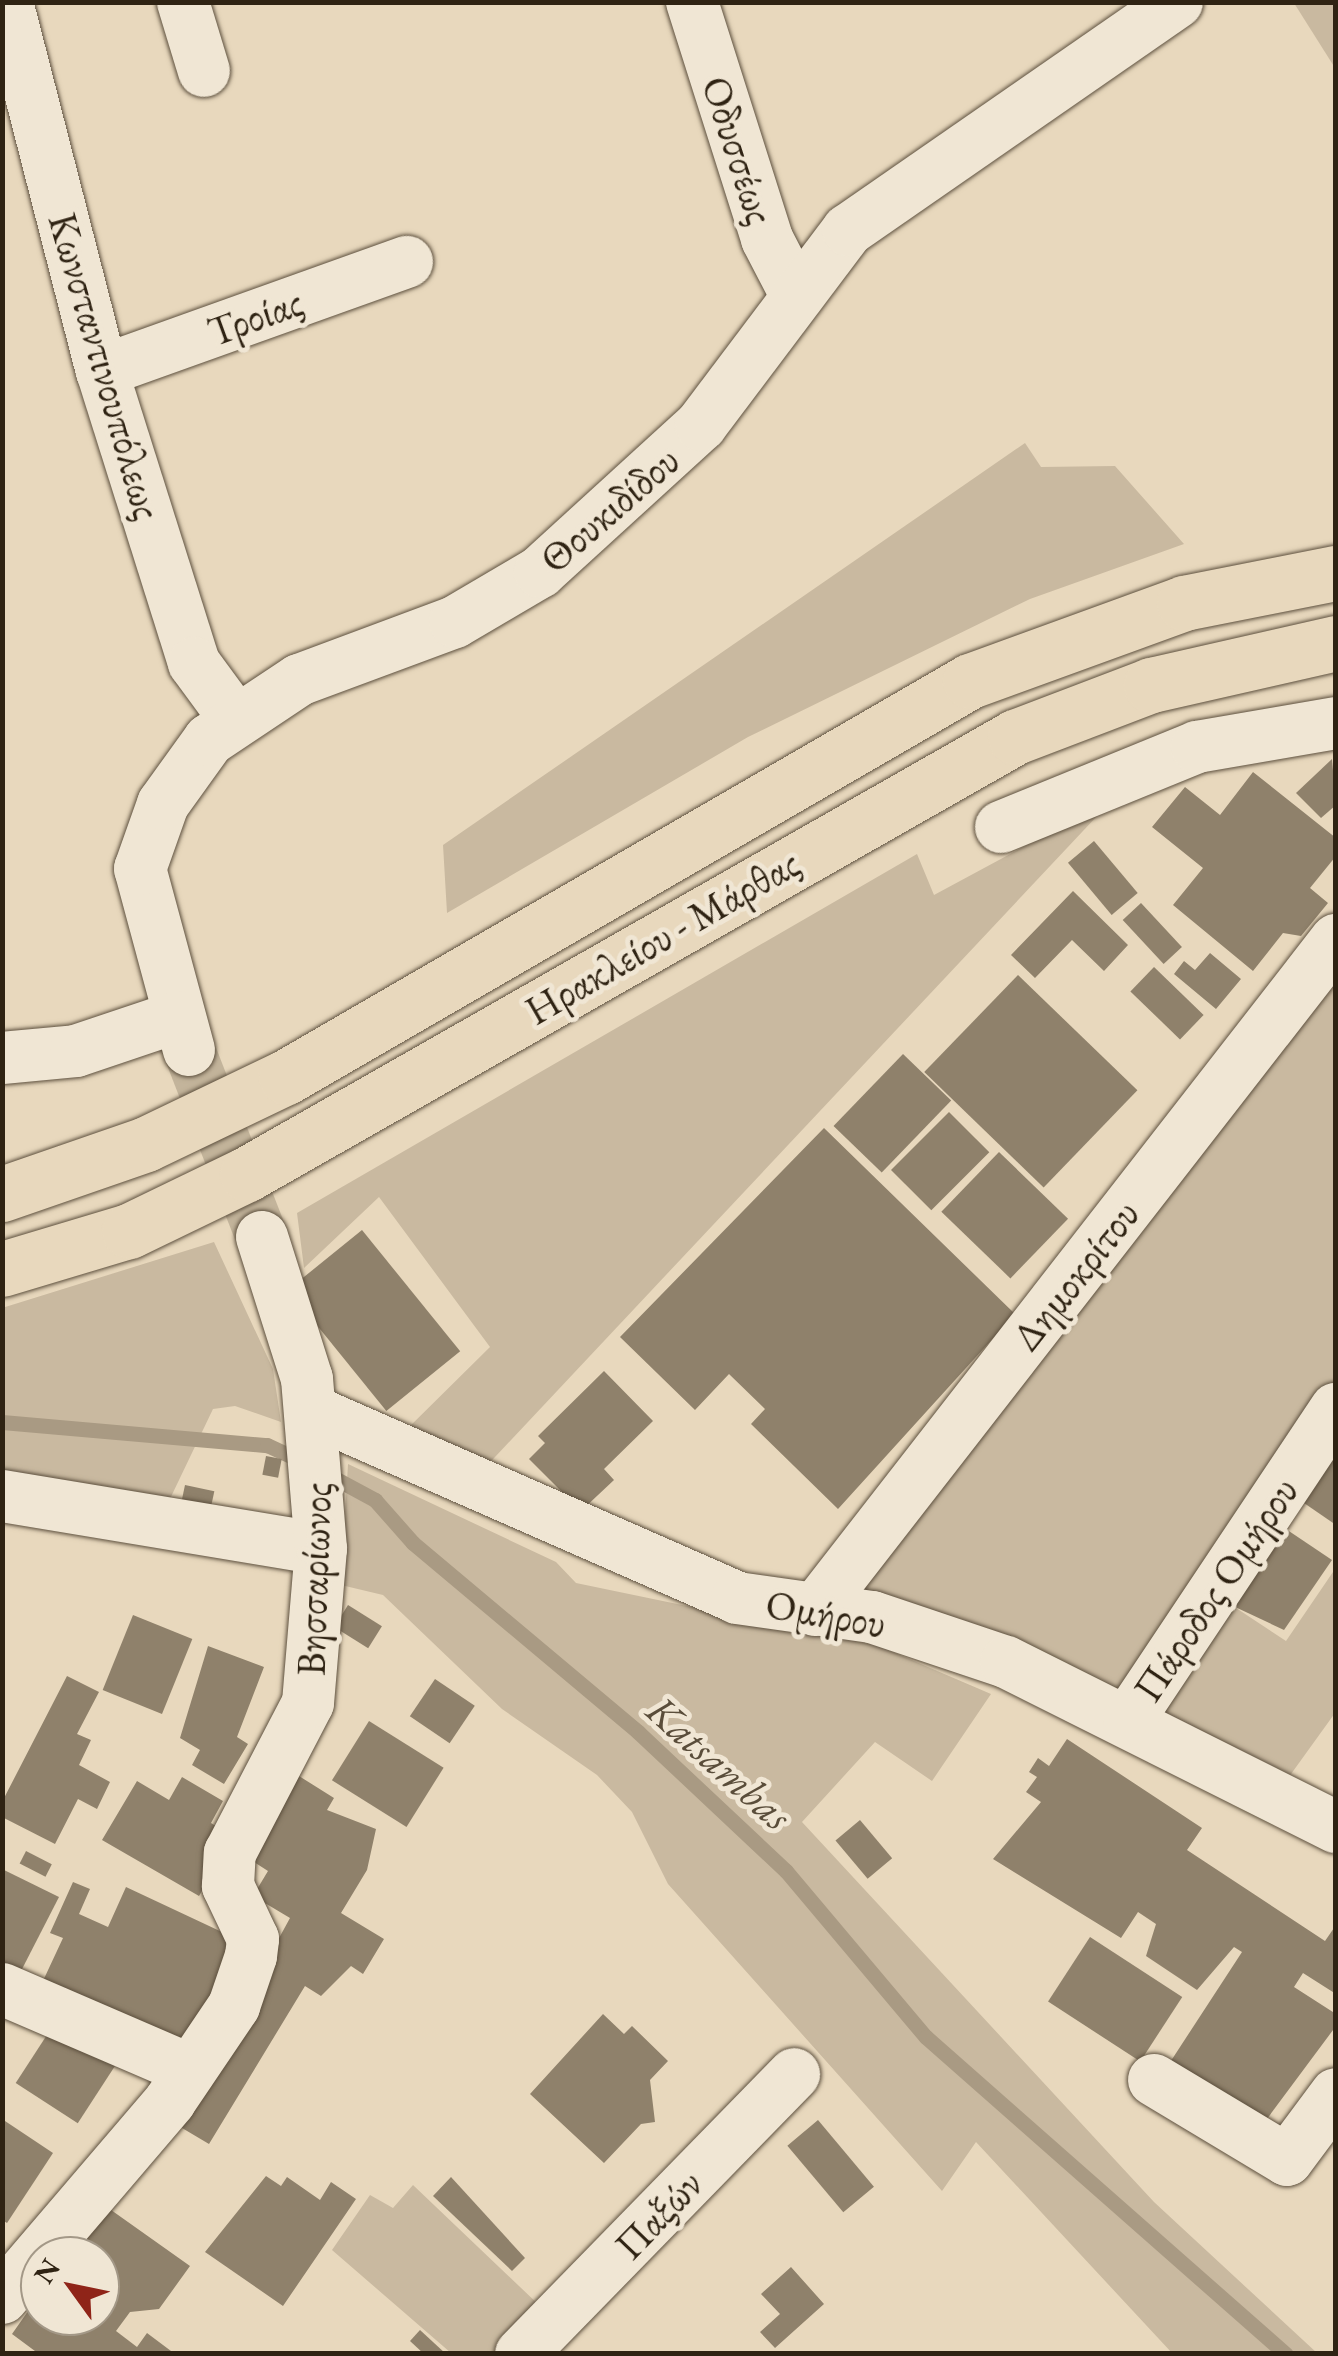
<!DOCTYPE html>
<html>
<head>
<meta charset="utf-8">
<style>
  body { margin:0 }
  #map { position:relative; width:1338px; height:2356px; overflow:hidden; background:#e8d8bd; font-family:"EB Garamond",serif }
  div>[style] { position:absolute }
  .green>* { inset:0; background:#c9b9a0 }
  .stream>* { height:15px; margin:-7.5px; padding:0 7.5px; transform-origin:7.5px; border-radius:7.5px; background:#a99a83 }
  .building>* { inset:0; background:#8f816b; transform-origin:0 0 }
  .minor-tunnel>* { height:52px; margin-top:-26px; transform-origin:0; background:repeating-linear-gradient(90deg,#c3b49b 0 52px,transparent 0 78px) }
  .roads { filter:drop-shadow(0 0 2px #5d503e) drop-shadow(0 0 2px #5d503e) }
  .minor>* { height:52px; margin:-26px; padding:0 26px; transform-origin:26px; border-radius:26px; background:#f0e6d4 }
  .major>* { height:55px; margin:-27.5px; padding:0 27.5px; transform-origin:27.5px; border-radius:27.5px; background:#e8d8bd }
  span { translate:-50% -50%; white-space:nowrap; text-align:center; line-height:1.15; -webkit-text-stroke:10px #f0e6d4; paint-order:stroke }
  .street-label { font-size:40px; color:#2f2313 }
  .water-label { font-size:42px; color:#5a4d3a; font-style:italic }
  .frame { position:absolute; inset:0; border:5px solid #2f2313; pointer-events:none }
  .north { position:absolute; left:20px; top:2236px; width:100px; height:100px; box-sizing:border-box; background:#f0e6d4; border:2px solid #a39887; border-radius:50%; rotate:303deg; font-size:28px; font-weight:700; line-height:40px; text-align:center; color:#2f2313 }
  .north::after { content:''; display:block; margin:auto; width:35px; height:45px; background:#8f2418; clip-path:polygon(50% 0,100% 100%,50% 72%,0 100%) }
</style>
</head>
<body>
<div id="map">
  <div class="green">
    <div style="clip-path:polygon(1294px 3px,1335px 3px,1335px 68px)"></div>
    <div style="clip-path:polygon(1025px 443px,1041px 467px,1115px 466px,1184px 544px,1030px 599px,748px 737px,447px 913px,443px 845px)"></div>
    <div style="clip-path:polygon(1114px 798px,480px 1473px,401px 1435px,490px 1347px,379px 1197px,304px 1268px,297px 1213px,917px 854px,934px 895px)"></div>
    <div style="clip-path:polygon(1335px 964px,1335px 1390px,1118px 1697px,852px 1593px)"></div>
    <div style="clip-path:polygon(214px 1242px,273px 1369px,281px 1422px,235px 1406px,213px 1409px,168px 1503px,3px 1477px,2px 1308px)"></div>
    <div style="clip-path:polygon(348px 1464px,556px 1562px,576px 1583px,879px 1646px,991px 1694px,932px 1781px,875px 1742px,802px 1822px,1154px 2202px,1317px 2353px,1172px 2353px,976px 2142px,942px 2191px,668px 1884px,632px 1812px,597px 1775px,502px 1709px,383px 1595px,341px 1585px)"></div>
    <div style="clip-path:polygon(1335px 1569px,1335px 1713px,1286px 1781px,1159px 1720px,1233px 1606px,1286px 1641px)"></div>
    <div style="clip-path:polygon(413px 2185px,540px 2306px,493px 2353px,451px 2353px,332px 2250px,370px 2195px,393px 2208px)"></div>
  </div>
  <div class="stream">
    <div style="left:2px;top:1422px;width:266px;rotate:5deg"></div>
    <div style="left:267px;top:1445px;width:38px;rotate:25deg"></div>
    <div style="left:327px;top:1474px;width:55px;rotate:28.4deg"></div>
    <div style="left:375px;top:1500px;width:57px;rotate:48.5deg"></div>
    <div style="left:413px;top:1543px;width:294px;rotate:40deg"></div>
    <div style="left:638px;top:1732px;width:203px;rotate:43.2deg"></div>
    <div style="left:786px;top:1871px;width:217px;rotate:49.9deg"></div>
    <div style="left:926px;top:2037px;width:480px;rotate:41.4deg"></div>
  </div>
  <div class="building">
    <div style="clip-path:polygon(1332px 759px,1336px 805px,1321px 818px,1296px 793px)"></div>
    <div style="clip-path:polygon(1253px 772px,1336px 838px,1336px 856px,1310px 888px,1328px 903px,1301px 936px,1283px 933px,1253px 971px,1173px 905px,1203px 868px,1152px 827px,1185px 787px,1220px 815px)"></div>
    <div style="left:1094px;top:841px;width:68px;height:34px;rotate:50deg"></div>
    <div style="clip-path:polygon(1073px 891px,1128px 945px,1104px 971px,1072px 940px,1035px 978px,1011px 955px)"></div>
    <div style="left:1141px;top:903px;width:60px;height:25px;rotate:47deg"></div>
    <div style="clip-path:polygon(1210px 953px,1241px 979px,1216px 1009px,1174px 974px,1184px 961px,1195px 970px)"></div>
    <div style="left:1154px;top:967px;width:69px;height:34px;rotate:44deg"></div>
    <div style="left:1018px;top:975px;width:166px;height:135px;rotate:44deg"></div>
    <div style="left:903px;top:1054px;width:67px;height:100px;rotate:44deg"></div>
    <div style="left:949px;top:1112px;width:57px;height:82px;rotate:45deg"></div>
    <div style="clip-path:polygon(824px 1128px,1015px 1314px,838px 1509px,751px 1424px,765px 1409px,729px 1374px,695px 1410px,620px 1337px)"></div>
    <div style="left:999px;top:1152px;width:96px;height:83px;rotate:44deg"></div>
    <div style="left:362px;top:1230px;width:156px;height:95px;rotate:51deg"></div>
    <div style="clip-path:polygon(604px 1371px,653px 1421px,604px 1469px,614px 1480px,581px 1511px,529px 1459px,545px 1443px,538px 1436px)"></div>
    <div style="clip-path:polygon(1336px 1421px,1336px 1525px,1288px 1492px)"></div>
    <div style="left:266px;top:1456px;width:16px;height:19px;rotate:11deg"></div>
    <div style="left:185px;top:1485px;width:30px;height:17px;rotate:12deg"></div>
    <div style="clip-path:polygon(1271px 1519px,1332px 1560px,1284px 1630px,1233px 1606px)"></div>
    <div style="left:348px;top:1605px;width:40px;height:26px;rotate:32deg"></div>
    <div style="left:133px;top:1615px;width:64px;height:81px;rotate:22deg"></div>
    <div style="clip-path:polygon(208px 1646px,264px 1667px,237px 1737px,248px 1744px,224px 1784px,192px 1765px,200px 1750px,180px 1738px)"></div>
    <div style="clip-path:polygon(67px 1676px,99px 1692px,77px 1734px,91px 1740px,79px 1765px,110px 1782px,97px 1809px,78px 1799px,55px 1844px,2px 1817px,2px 1802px)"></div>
    <div style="left:435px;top:1679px;width:48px;height:45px;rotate:34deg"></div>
    <div style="left:369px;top:1721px;width:88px;height:70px;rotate:32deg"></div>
    <div style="clip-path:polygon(1067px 1739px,1202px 1828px,1187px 1850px,1325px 1941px,1336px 1925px,1336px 1994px,1303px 1973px,1294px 1987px,1336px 2014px,1336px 2026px,1258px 2131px,1165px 2070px,1242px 1952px,1234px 1947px,1197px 1990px,1146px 1956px,1156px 1924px,1138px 1912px,1121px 1938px,993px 1859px,1041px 1802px,1026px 1792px,1037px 1777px,1029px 1772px,1038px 1758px,1049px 1766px)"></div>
    <div style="clip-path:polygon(291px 1771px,334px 1798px,327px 1810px,376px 1829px,367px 1870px,341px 1913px,384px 1939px,363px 1974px,351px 1966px,321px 1996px,305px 1986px,209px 2144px,177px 2125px,290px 1918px,253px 1896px,268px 1871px,240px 1853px)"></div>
    <div style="clip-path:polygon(182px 1777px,223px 1801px,211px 1823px,222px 1830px,215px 1869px,199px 1896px,102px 1840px,137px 1781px,169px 1800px)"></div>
    <div style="left:860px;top:1820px;width:50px;height:32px;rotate:50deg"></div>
    <div style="left:26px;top:1851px;width:29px;height:14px;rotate:27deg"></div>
    <div style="clip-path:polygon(2px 1869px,59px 1897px,20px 1973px,2px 1981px)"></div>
    <div style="clip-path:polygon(73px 1882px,90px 1889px,79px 1914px,108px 1927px,126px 1887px,239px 1940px,188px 2050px,42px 1983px,63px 1938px,50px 1933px)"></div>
    <div style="left:1090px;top:1937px;width:110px;height:77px;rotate:33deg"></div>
    <div style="clip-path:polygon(603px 2014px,624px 2034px,632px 2026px,668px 2061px,650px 2080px,655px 2122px,641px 2124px,604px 2163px,530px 2094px)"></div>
    <div style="left:56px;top:2021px;width:74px;height:74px;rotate:33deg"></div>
    <div style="left:818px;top:2120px;width:87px;height:40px;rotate:50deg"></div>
    <div style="clip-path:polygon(5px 2121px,53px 2153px,7px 2223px,2px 2220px)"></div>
    <div style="clip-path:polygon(266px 2176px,281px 2186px,287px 2177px,320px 2200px,331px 2182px,356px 2199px,283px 2306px,205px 2252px)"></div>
    <div style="clip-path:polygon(451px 2177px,525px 2258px,512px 2271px,433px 2196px)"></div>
    <div style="clip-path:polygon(104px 2205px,190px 2266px,159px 2309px,130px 2312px,116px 2331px,137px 2347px,147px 2333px,175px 2354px,39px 2354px,12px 2334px,40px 2294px,40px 2316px,100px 2316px,100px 2256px,68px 2256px)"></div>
    <div style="clip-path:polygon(791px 2267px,824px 2304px,775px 2348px,760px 2332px,780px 2314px,761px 2294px)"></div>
    <div style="clip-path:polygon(420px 2330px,446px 2354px,424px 2354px,410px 2341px)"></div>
  </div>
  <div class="minor-tunnel">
    <div style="left:189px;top:1050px;width:201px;rotate:68.7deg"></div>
  </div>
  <div class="roads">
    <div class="minor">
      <div style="left:7px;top:2px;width:381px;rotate:75.6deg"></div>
      <div style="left:102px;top:371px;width:306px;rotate:72.5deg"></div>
      <div style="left:194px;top:663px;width:66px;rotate:53.7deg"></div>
      <div style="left:183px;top:2px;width:72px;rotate:73.1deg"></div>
      <div style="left:692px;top:2px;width:249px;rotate:72.4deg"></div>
      <div style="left:767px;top:239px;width:61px;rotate:62.6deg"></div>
      <div style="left:102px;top:371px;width:324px;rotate:-19.7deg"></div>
      <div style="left:1001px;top:827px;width:212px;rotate:-22.2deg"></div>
      <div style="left:1197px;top:747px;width:141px;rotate:-9.8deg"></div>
      <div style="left:189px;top:1050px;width:188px;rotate:-105.1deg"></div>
      <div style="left:140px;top:869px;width:69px;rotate:-70.5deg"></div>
      <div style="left:163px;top:804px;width:79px;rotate:-54.3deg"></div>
      <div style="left:209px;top:740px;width:108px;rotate:-33.7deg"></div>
      <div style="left:299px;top:680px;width:166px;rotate:-20.4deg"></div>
      <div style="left:455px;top:622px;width:99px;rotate:-30.5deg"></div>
      <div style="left:540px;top:572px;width:218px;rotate:-42.4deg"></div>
      <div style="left:701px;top:425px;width:244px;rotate:-53deg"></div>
      <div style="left:848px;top:230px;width:400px;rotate:-34.7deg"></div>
      <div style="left:2px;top:1058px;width:74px;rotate:-5.4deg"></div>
      <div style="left:76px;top:1051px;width:107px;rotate:-18.6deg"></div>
      <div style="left:312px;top:1411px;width:464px;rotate:23.7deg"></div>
      <div style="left:737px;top:1598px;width:136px;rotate:8deg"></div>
      <div style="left:872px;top:1617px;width:141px;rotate:18.6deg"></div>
      <div style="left:1006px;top:1662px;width:369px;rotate:26.6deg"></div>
      <div style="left:2px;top:1496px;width:323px;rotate:9.4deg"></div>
      <div style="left:815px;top:1610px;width:849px;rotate:-52.13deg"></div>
      <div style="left:1129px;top:1719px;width:373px;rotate:-56.3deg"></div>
      <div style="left:2px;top:1989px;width:205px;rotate:23.3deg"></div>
      <div style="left:1154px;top:2080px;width:155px;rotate:31deg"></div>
      <div style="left:1287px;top:2160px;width:82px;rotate:-53.4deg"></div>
      <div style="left:2px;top:2298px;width:259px;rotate:-49.5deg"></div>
      <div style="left:170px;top:2101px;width:115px;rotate:-56deg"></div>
      <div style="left:234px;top:2006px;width:53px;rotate:-71.2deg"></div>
      <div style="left:251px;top:1956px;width:17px;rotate:-83deg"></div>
      <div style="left:253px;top:1939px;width:59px;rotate:-115.3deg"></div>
      <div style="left:228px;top:1886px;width:33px;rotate:-87deg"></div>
      <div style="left:230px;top:1853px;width:169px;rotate:-62.5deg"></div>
      <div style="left:308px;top:1703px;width:155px;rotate:-85.2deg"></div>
      <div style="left:321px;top:1549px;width:171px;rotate:-94.7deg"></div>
      <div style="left:307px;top:1379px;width:149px;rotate:-107.6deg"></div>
      <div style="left:521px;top:2354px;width:391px;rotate:-45.7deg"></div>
    </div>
    <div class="major">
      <div style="left:2px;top:1194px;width:152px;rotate:-19.1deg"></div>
      <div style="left:146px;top:1144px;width:155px;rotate:-25.6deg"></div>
      <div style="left:286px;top:1077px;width:790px;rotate:-30.07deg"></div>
      <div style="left:970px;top:681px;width:228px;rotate:-20deg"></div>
      <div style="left:1184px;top:603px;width:155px;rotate:-11.2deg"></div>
      <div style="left:2px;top:1269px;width:133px;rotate:-16.7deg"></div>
      <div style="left:129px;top:1231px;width:131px;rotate:-25.8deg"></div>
      <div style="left:247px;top:1174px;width:884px;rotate:-29.64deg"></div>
      <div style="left:1015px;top:737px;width:146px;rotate:-20.9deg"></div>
      <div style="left:1151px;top:685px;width:190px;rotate:-12.8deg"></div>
    </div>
  </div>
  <div class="street-label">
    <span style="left:739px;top:150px;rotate:72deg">Οδυσσέως</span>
    <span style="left:255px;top:316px;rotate:-20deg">Τροίας</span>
    <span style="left:106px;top:366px;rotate:74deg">Κωνσταντινουπόλεως</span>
    <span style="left:609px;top:509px;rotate:-41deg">Θουκιδίδου</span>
    <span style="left:662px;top:936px;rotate:-30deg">Ηρακλείου - Μάρθας</span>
    <span style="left:1075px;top:1275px;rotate:-52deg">Δημοκρίτου</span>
    <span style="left:313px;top:1579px;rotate:-88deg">Βησσαρίωνος</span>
    <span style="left:1215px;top:1589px;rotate:-56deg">Πάροδος Ομήρου</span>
    <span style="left:826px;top:1613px;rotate:10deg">Ομήρου</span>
    <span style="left:658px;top:2214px;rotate:-46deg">Παξών</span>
  </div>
  <div class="water-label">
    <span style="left:719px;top:1763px;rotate:42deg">Katsambas</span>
  </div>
  <div class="frame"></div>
  <div class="north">N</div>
</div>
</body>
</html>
